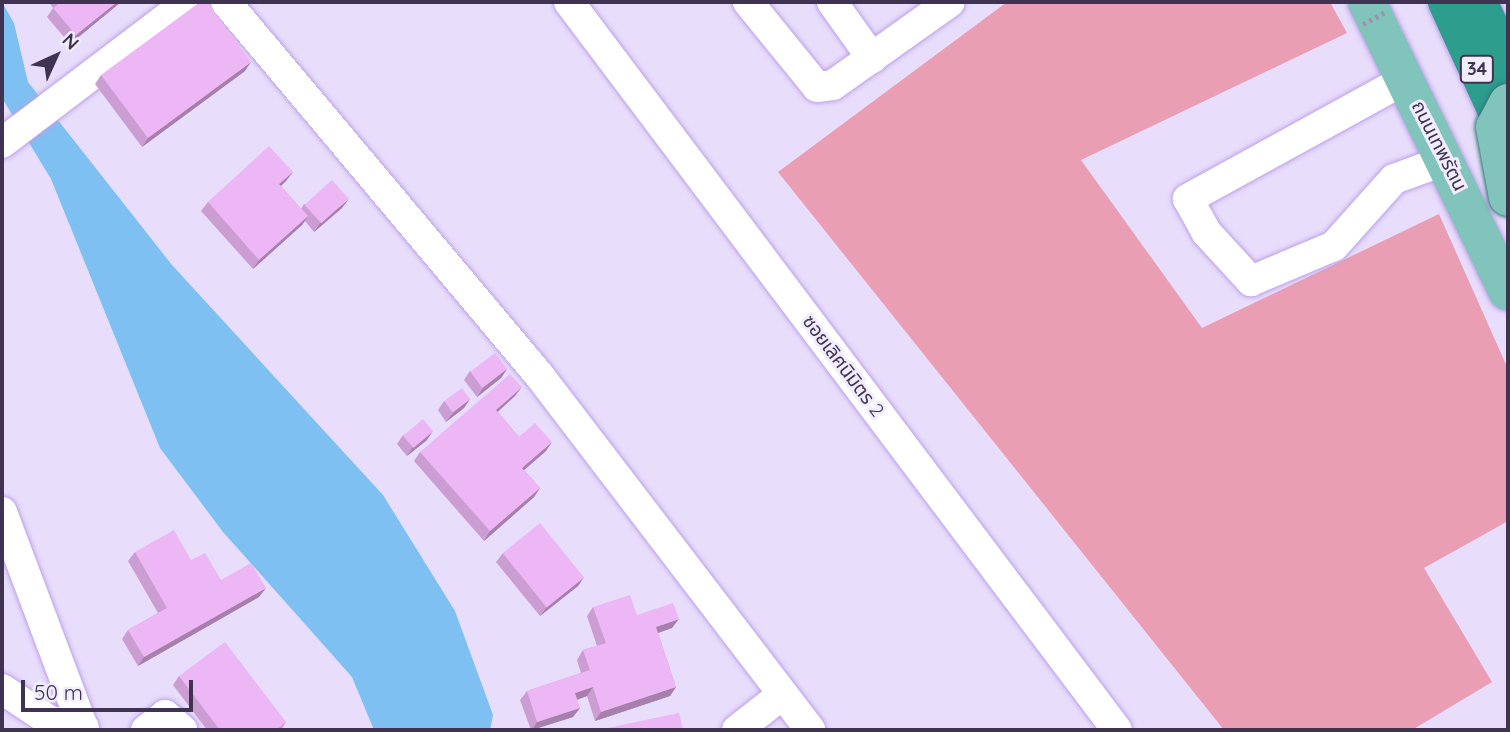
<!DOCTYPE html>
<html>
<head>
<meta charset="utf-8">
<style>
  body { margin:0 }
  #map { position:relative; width:1510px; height:732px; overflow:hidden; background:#e8ddfb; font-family:Quicksand,"Noto Sans Thai",sans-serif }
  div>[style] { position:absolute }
  .green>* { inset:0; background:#ea9eb3 }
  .water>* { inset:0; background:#7dc0f1 }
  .roads { filter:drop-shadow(0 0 2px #bda1e8) drop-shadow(0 0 2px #bda1e8) }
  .minor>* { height:30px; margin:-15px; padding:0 15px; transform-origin:15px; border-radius:15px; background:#fff }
  .major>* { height:38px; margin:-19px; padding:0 19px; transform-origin:19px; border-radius:19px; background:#81c4bb }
  .highway>* { height:38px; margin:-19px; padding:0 19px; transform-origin:19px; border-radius:19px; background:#2d9d8e }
  .path-bridge>* { height:4.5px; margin-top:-2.25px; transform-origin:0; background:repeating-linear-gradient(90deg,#9d91af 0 3.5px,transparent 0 7px) }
  .bridges { filter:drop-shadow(0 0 2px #337879) drop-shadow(0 0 2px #337879) }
  .major-bridge>* { height:38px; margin:-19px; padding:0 19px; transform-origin:19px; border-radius:19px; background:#81c4bb }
  .wall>* { inset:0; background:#cc9dd3 }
  .shaded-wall>* { inset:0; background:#a67fac }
  .building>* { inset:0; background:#edb6f5; transform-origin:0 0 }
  span { translate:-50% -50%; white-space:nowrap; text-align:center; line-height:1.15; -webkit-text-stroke:6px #f2edfc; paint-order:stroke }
  .shield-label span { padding:2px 5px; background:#f2edfc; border:2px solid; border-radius:5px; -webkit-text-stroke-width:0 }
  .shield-label { font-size:18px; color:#3f3351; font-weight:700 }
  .street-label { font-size:19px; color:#3f3351 }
  .frame { position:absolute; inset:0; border:4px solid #3f3351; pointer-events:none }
  .north { position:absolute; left:21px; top:21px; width:70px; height:70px; -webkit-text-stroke:5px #f2edfc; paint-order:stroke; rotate:45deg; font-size:19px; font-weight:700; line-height:28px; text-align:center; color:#3f3351 }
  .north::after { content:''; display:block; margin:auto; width:24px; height:32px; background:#3f3351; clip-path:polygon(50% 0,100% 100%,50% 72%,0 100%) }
  .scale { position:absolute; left:21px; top:680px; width:172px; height:32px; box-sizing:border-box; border:4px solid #3f3351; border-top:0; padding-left:9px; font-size:21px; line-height:24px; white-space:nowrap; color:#3f3351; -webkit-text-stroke:5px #f2edfc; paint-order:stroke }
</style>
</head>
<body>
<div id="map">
  <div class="green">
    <div style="clip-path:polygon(1007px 2px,1330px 2px,1347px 33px,1081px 160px,1202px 328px,1439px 214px,1508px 369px,1508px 521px,1424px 568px,1492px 682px,1412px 730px,1224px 730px,778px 172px)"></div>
  </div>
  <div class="water">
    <div style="clip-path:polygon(2px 2px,14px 23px,28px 82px,172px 265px,383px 495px,455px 611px,493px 715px,490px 730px,374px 730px,352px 677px,223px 532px,160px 448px,51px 179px,2px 98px)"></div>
  </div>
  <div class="roads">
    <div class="minor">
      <div style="left:226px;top:2px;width:487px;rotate:50deg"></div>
      <div style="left:539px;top:375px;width:447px;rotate:52.6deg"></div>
      <div style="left:569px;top:2px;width:911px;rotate:53.03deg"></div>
      <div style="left:748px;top:2px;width:109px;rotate:50.9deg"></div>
      <div style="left:817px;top:87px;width:16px;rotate:-7deg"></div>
      <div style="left:833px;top:85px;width:143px;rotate:-35.4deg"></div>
      <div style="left:832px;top:2px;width:69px;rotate:54.5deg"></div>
      <div style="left:1406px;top:79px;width:249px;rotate:151.2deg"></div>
      <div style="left:1188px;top:199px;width:38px;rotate:61deg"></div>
      <div style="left:1206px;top:232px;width:67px;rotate:47.4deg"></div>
      <div style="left:1251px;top:281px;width:90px;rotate:-22.9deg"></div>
      <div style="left:1334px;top:246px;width:90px;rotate:-48.2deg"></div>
      <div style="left:1394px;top:179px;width:55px;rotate:-20.1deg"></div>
      <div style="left:2px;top:143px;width:233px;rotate:-37.2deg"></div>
      <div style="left:2px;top:512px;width:233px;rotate:69.4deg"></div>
      <div style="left:2px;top:689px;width:58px;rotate:33.7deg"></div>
      <div style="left:50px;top:721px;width:34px;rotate:10deg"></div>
      <div style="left:146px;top:730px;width:24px;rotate:-38deg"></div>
      <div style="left:165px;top:715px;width:23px;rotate:41deg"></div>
      <div style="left:737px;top:730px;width:58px;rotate:-38deg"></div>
    </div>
    <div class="major">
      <div style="left:1367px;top:2px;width:322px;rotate:64.1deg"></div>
    </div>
    <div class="highway">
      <div style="left:1447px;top:2px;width:146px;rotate:65.4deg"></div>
      <div style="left:1478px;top:2px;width:69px;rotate:64.2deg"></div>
    </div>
  </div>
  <div class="path-bridge">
    <div style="left:1363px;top:24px;width:27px;rotate:-28deg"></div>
  </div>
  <div class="bridges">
    <div class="major-bridge">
      <div style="left:1508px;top:103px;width:27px;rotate:118deg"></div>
      <div style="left:1495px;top:127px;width:71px;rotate:79.5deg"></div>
    </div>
  </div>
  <div class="wall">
    <div style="clip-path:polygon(49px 2px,121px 2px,70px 44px,47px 17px,53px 8px)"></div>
    <div style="clip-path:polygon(245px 71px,142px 147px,95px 84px,101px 75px)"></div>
    <div style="clip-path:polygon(293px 172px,286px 181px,281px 186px,301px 209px,304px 204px,342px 208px,314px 232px,305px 221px,302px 225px,253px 269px,201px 211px,208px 202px)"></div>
    <div style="clip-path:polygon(507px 369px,501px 378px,477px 397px,464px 380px,470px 371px)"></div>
    <div style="clip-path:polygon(515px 396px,498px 412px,519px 437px,546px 451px,524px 470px,540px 488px,534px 497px,484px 541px,414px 461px,420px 452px)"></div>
    <div style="clip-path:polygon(470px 399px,464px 408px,446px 422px,438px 410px,444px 401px)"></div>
    <div style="clip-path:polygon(403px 435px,427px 440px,407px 456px,397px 444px)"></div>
    <div style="clip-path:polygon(135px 552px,191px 560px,221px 580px,259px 597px,138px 666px,122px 639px,128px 630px,158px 613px,128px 561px)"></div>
    <div style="clip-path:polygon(503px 553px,584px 577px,578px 586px,540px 616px,496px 562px)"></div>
    <div style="clip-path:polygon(593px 607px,637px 615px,672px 628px,658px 633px,676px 687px,670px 696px,595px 721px,587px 696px,577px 700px,580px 708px,573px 717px,531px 730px,520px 700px,527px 691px,581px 673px,577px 660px,583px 650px,597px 646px,587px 616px)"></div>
    <div style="clip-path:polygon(179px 676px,286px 722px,281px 730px,207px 730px,173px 685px)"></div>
  </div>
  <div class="shaded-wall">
    <div style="clip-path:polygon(117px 2px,121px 2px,70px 44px,76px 35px)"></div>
    <div style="clip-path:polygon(251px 62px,245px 71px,142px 147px,148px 138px)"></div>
    <div style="clip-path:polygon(293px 172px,286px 181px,273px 193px,279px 184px)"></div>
    <div style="clip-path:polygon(349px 199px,342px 208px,314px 232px,320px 223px)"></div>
    <div style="clip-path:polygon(308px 216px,302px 225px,253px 269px,259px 260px)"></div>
    <div style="clip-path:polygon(507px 369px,501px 378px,477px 397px,483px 388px)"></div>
    <div style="clip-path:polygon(522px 387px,515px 396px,489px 419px,496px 410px)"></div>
    <div style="clip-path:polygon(470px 399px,464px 408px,446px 422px,453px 413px)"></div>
    <div style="clip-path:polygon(433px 431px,427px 440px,407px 456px,413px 447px)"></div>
    <div style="clip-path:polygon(552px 442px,546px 451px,516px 477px,522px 468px)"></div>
    <div style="clip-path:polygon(540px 488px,534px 497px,484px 541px,490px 531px)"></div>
    <div style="clip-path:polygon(584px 577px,578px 586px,540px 616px,547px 607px)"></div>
    <div style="clip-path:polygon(266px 588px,259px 597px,138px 666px,144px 657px)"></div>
    <div style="clip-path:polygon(679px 619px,672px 628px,649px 636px,656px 627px)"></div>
    <div style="clip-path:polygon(593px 687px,587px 696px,568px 703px,575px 693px)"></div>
    <div style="clip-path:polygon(676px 687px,670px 696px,595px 721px,601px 712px)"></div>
    <div style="clip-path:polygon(580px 708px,573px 717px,532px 730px,537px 722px)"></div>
  </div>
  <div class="building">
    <div style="clip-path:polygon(61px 2px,117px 2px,76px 35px,53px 8px)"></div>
    <div style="clip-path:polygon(200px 2px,207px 2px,251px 62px,148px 138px,101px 75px)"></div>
    <div style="clip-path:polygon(269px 146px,293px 172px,279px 184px,308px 216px,259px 260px,208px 202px)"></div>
    <div style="left:332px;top:180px;width:25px;height:37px;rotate:48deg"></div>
    <div style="left:495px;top:353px;width:20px;height:31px;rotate:53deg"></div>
    <div style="clip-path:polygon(510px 374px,522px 387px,496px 410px,519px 437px,535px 423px,552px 442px,522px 468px,540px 488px,490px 531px,420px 452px)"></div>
    <div style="left:462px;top:388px;width:14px;height:22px;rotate:54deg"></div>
    <div style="left:423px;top:419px;width:16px;height:26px;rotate:50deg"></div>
    <div style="left:540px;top:523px;width:70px;height:48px;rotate:51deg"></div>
    <div style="clip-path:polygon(174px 530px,191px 560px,205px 553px,221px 580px,251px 563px,266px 588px,144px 657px,128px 630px,167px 608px,135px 552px)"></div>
    <div style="clip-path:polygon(630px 595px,637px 615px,673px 603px,679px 619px,656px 627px,676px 687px,601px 712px,593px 687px,575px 693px,580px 708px,537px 722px,527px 691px,590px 670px,583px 650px,606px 643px,593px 607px)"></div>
    <div style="clip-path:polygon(225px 642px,286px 722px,276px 730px,220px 730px,179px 676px)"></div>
    <div style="clip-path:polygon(679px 713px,683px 730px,598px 730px)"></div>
  </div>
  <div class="shield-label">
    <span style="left:1477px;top:69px">34</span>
  </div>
  <div class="street-label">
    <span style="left:1439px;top:146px;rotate:63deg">ถนนเทพรัตน</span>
    <span style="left:843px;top:366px;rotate:53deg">ซอยเลิศนิมิตร 2</span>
  </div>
  <div class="frame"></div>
  <div class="north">N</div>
  <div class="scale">50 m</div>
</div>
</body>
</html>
